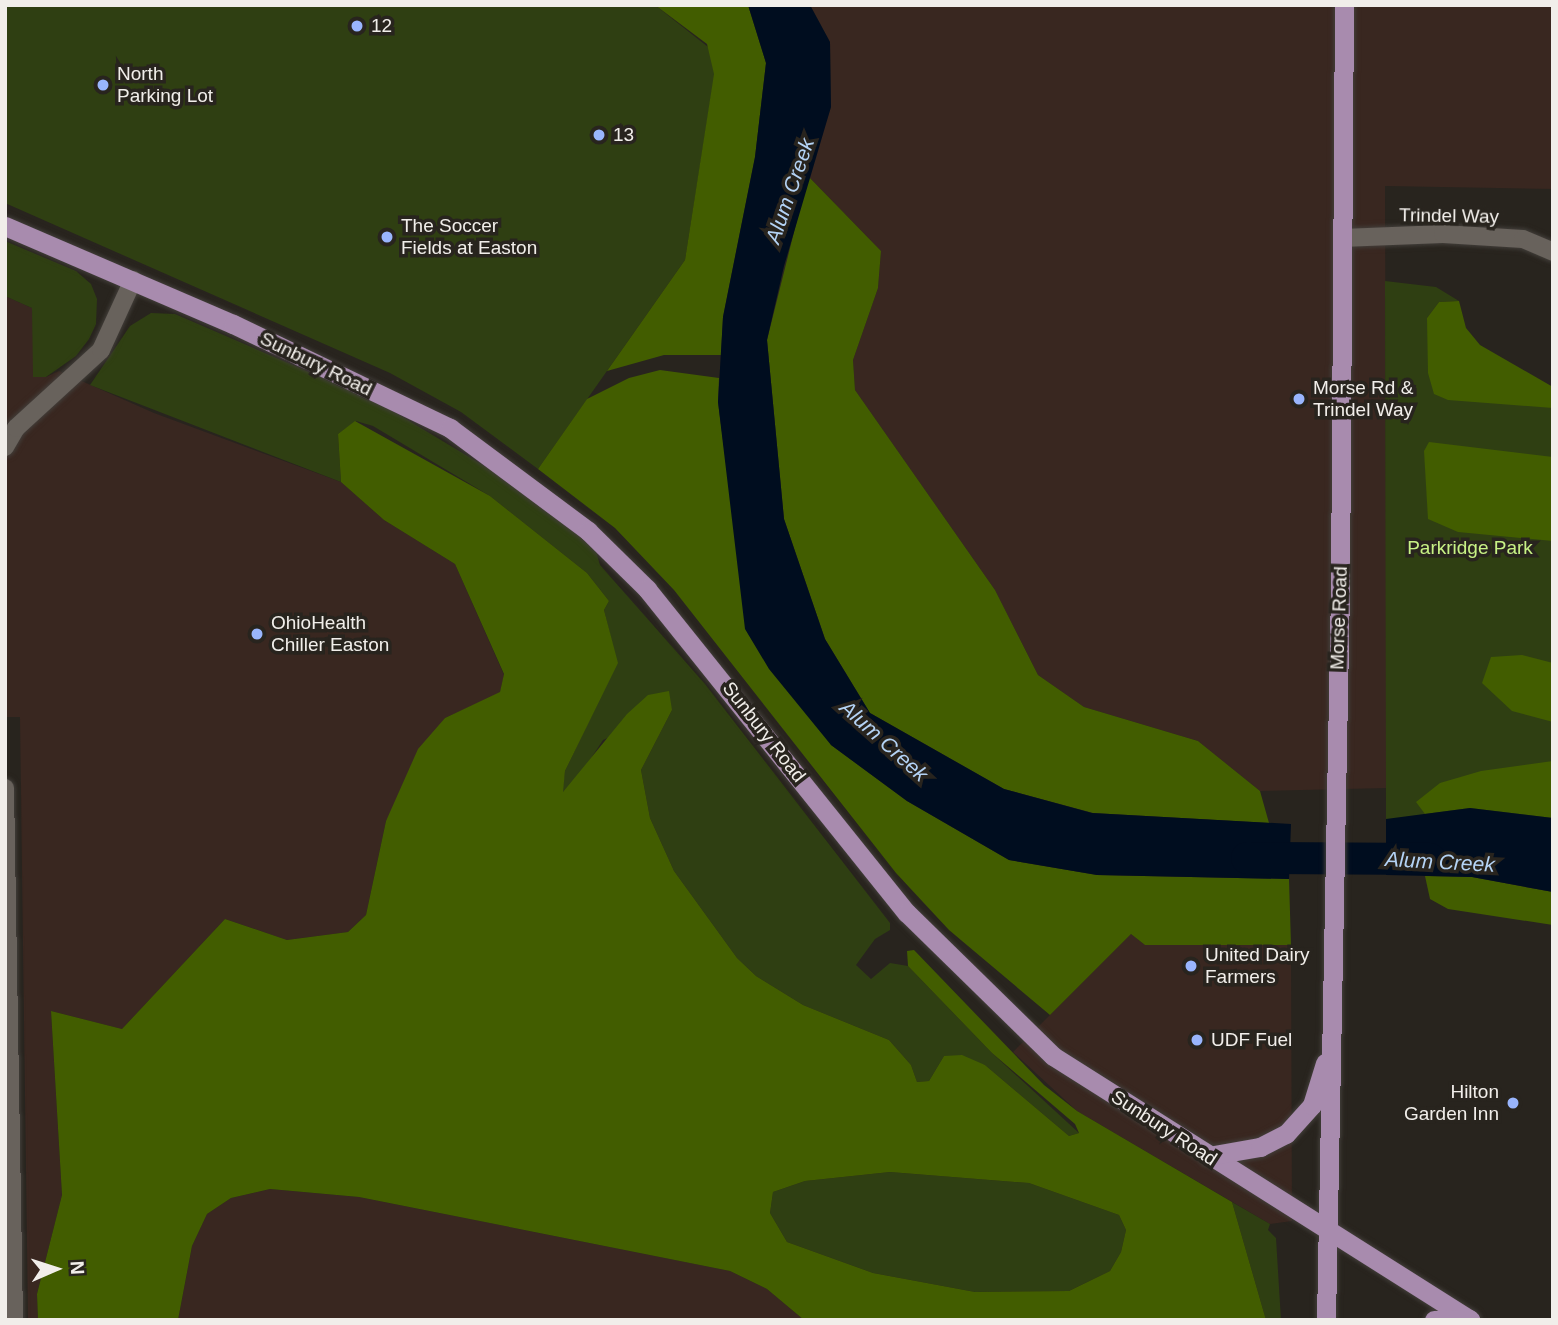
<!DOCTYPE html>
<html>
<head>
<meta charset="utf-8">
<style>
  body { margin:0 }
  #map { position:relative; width:1558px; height:1325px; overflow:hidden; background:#28241e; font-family:Arial,sans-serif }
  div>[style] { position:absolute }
  .commercial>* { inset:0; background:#392720 }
  .green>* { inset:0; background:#2f3f12 }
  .forest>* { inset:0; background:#425d00 }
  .water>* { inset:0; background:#000d1f }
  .river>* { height:32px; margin:-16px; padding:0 16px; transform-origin:16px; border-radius:16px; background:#000d1f }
  .roads { filter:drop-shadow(0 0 2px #423e3a) drop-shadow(0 0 2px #423e3a) }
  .minor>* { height:18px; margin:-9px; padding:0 9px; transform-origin:9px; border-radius:9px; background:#68625c }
  .primary>* { height:19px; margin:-9.5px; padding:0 9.5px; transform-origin:9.5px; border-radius:9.5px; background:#a88bae }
  .dots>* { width:19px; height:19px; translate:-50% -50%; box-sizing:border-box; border:4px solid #28241e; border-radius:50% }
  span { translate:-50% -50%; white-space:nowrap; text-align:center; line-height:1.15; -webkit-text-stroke:7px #28241e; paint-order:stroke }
  .poi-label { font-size:19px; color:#f1eeea }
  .left { translate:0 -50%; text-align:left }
  .right { translate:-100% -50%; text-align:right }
  .street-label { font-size:19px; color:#f1eeea }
  .park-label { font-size:19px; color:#c7f185 }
  .water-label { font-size:21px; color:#b4d3f5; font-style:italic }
  .frame { position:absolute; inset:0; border:7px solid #f1eeea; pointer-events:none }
  .north { position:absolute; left:21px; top:1234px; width:70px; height:70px; -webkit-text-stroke:5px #28241e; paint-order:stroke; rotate:87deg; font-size:19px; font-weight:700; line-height:28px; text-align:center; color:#f1eeea }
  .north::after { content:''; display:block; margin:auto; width:24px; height:32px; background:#f1eeea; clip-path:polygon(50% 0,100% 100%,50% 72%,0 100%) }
</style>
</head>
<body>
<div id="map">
  <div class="commercial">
    <div style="clip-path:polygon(810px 5px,1553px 5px,1553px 189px,1385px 186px,1387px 788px,1260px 791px,1198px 741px,1084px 707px,1038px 675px,995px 590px,855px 390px,853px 360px,878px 288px,881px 251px,808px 176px,831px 107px,830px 42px)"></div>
    <div style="clip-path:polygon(5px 296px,32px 308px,46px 377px,59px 371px,154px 413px,341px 482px,384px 520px,455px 564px,504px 675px,500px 693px,445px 718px,386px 821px,366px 915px,348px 932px,287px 940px,225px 919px,122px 1029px,51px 1011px,62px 1195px,37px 1294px,38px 1320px,28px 1320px,20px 717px,5px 717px)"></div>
    <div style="clip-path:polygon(1131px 934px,1145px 945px,1291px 945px,1292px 1221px,1270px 1224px,1077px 1111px,1013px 1052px)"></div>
    <div style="clip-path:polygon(270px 1189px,359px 1197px,730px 1271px,767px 1289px,804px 1320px,178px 1320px,192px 1246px,207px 1214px,231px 1198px)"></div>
  </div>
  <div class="green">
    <div style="clip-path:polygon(5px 5px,655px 5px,727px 62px,713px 84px,685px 260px,538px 469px,461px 412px,390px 373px,5px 203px)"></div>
    <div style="clip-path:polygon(5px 241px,76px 271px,91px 284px,97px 299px,96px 324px,89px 339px,76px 356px,46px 377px,33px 377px,32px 308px,5px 296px)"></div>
    <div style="clip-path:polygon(1385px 281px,1436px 287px,1459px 301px,1439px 302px,1427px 318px,1553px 408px,1553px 863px,1450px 849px,1386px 819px)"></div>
    <div style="clip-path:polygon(151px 313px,175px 314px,376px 401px,531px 494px,595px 548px,600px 565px,705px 684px,890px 923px,890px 930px,875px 939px,856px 965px,871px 979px,890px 963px,908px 966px,992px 1053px,1079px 1133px,1069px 1136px,985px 1065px,944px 1056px,929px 1081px,917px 1082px,911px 1065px,889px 1040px,803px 1005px,756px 976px,737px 958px,674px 871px,650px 818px,641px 770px,672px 710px,603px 740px,576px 781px,562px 793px,565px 771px,617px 663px,604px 610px,609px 601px,587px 573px,490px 496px,373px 426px,356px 421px,338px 434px,341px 482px,90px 385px,130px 326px)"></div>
    <div style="clip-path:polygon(890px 1172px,1029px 1183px,1119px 1215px,1126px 1230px,1121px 1252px,1110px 1271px,1069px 1291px,975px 1292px,873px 1273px,787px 1242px,770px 1213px,773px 1192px,805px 1181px)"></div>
    <div style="clip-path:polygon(1232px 1202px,1270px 1224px,1268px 1230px,1276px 1238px,1281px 1320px,1266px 1320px)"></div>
  </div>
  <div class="forest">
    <div style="clip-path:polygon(655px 5px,748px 5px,766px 63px,755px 157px,723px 317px,721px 355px,664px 355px,607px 371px,685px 260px,714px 74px,707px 44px)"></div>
    <div style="clip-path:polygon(808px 176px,881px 251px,878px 288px,853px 360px,855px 390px,995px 590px,1038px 675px,1084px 707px,1198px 741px,1260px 791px,1269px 823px,1093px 813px,1004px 789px,870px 713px,825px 639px,784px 519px,767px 340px)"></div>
    <div style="clip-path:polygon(1459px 301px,1466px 328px,1480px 345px,1553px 387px,1553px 408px,1448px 400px,1434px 394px,1428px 373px,1427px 318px,1439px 302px)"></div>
    <div style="clip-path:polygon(660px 370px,719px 378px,718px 402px,732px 509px,831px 745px,907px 801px,1009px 860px,1097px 875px,1289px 879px,1291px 945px,1145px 945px,1131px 934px,1050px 1015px,949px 930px,896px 873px,674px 590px,615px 528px,538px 469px,587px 399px,629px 378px)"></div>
    <div style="clip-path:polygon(evenodd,355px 421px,490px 496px,587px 573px,609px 601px,604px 610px,618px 663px,565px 771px,563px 792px,627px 714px,648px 695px,669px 691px,672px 710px,641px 770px,650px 818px,674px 871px,737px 958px,756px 976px,803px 1005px,889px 1040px,911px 1065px,917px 1082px,929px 1081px,944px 1056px,962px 1055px,985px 1065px,1069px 1136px,1079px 1133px,1075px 1124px,992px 1053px,908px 966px,907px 951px,914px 950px,1044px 1085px,1077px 1111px,1232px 1202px,1266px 1320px,804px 1320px,767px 1289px,730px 1271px,359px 1197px,270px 1189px,231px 1198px,207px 1214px,192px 1246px,178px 1320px,38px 1320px,37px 1294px,62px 1195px,51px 1011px,122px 1029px,225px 919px,287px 940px,348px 932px,366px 915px,386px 821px,418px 749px,445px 718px,500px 692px,504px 674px,455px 564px,384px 520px,341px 482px,338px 434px,355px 421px,890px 1172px,1029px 1183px,1119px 1215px,1126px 1230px,1121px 1252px,1110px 1271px,1069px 1291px,975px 1292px,873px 1273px,787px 1242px,770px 1213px,773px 1192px,805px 1181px,890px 1172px)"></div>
    <div style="clip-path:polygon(1429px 442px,1553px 457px,1553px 541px,1458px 532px,1428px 519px,1424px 451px)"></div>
    <div style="clip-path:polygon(1522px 655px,1553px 663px,1553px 722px,1512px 711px,1482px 683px,1491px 657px)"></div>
    <div style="clip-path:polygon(1553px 761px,1553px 818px,1470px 808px,1425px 814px,1416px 802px,1440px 783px,1481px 771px)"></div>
    <div style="clip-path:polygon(1425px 876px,1472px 877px,1553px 892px,1553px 925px,1448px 909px,1430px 899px)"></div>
  </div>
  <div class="water">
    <div style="clip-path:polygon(748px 5px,810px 5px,830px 42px,831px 107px,784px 266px,767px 340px,784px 519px,825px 639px,870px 713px,1004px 789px,1092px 813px,1291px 824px,1289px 879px,1097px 875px,1009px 860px,907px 801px,831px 745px,769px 669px,745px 629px,718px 402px,723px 317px,755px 157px,766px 63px)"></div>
    <div style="clip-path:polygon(1470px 808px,1553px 818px,1553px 892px,1472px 877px,1386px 875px,1386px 819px)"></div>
  </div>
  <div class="river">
    <div style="left:1247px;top:858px;width:183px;rotate:0.3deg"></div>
  </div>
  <div class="roads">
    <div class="minor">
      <div style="left:1342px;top:238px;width:101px;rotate:-2.3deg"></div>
      <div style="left:1443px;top:234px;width:80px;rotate:3.6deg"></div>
      <div style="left:1523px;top:239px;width:33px;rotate:23deg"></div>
      <div style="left:5px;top:447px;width:22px;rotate:-60deg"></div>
      <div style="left:16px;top:428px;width:115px;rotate:-42.5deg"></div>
      <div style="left:101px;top:350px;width:77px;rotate:-65.4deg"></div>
      <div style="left:5px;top:788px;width:532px;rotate:89.03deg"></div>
    </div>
    <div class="primary">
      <div style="left:5px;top:226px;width:248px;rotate:23.3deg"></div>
      <div style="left:233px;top:324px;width:241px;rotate:25.6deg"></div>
      <div style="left:450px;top:428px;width:172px;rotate:36.7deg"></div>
      <div style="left:588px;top:531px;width:83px;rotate:44.5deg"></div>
      <div style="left:647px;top:589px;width:415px;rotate:51.3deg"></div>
      <div style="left:907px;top:913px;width:204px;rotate:44.4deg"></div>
      <div style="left:1053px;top:1056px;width:494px;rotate:32.3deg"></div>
      <div style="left:1208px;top:1156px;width:53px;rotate:-9.8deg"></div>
      <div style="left:1260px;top:1147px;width:29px;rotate:-27deg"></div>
      <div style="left:1286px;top:1134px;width:39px;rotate:-48deg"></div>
      <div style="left:1312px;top:1105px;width:44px;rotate:-72.8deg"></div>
      <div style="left:1326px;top:1320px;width:731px;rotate:-88.9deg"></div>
      <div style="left:1340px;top:589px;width:584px;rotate:-89.61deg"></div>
      <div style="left:1434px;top:1320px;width:35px;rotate:-2deg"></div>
    </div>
  </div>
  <div class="dots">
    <div style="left:357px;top:26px;background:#99b5fd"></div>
    <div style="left:103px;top:85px;background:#99b5fd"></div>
    <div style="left:599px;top:135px;background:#99b5fd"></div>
    <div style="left:387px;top:237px;background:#99b5fd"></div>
    <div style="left:1299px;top:399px;background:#99b5fd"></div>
    <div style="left:257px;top:634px;background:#99b5fd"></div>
    <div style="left:1191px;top:966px;background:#99b5fd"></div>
    <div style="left:1197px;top:1040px;background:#99b5fd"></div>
    <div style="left:1513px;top:1103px;background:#99b5fd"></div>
  </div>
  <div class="poi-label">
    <span class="left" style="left:371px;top:26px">12</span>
    <span class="left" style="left:117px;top:85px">North<br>Parking Lot</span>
    <span class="left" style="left:613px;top:135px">13</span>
    <span class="left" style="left:401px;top:237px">The Soccer<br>Fields at Easton</span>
    <span class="left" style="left:1313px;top:399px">Morse Rd &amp;<br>Trindel Way</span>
    <span class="left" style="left:271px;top:634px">OhioHealth<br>Chiller Easton</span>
    <span class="left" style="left:1205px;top:966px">United Dairy<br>Farmers</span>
    <span class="left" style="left:1211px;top:1040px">UDF Fuel</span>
    <span class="right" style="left:1499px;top:1103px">Hilton<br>Garden Inn</span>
  </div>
  <div class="street-label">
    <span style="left:1449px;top:216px;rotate:1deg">Trindel Way</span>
    <span style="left:316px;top:364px;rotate:26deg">Sunbury Road</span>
    <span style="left:1339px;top:618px;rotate:-88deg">Morse Road</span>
    <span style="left:764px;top:732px;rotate:52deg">Sunbury Road</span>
    <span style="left:1164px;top:1128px;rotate:33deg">Sunbury Road</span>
  </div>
  <div class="park-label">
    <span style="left:1470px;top:548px">Parkridge Park</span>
  </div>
  <div class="water-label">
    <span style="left:790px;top:191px;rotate:-71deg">Alum Creek</span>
    <span style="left:884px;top:741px;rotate:42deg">Alum Creek</span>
    <span style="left:1440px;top:862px;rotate:3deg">Alum Creek</span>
  </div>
  <div class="frame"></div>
  <div class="north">N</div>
</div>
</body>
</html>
